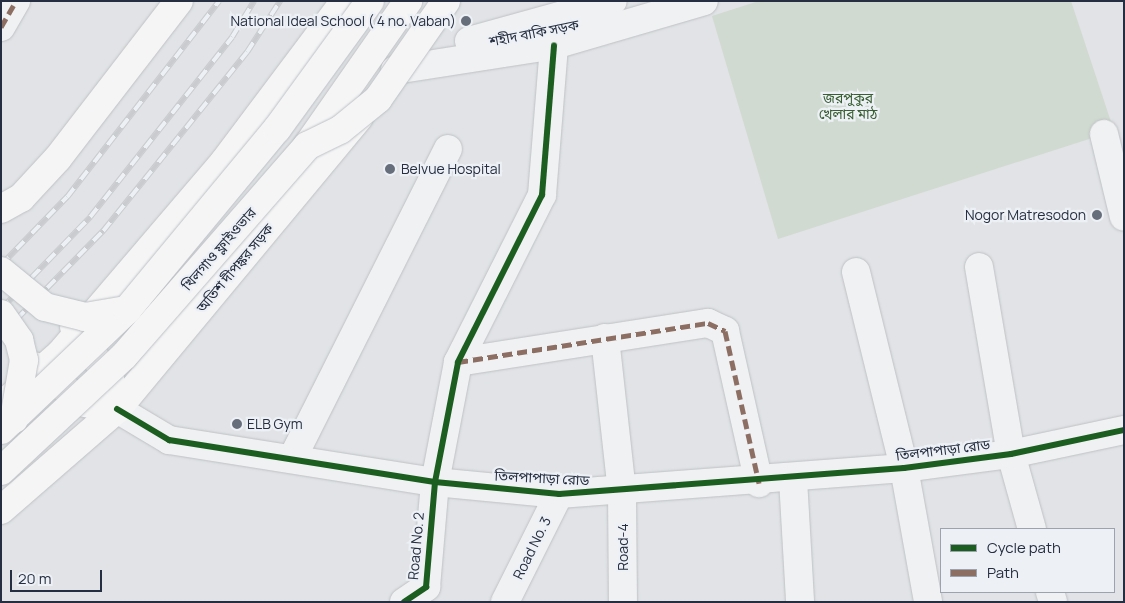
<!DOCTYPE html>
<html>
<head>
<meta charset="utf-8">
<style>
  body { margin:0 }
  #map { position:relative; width:1125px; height:603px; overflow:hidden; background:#e1e3e6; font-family:Manrope,"Noto Sans Bengali",sans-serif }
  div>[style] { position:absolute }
  .green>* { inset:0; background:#d0dad0 }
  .roads { filter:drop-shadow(0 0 1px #bfc1c4) drop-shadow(0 0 1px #bfc1c4) }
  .minor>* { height:28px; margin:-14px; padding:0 14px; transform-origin:14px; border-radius:14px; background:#f0f1f3 }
  .major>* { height:28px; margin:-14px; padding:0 14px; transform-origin:14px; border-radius:14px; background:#f5f5f6 }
  .rail>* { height:5.5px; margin-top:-2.75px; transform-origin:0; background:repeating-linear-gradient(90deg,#edf1f6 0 11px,#c9cbce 0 22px); box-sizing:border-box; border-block:1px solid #c9cbce }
  .bridges { filter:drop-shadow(0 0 1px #bcc0c4) drop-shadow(0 0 1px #bcc0c4) }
  .major-bridge>* { height:28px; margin:-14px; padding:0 14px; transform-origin:14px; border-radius:14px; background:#f5f5f6 }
  .quiet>* { height:5px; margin-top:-2.5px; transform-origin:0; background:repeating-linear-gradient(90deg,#8d6e63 0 10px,transparent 0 15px) }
  .cycleway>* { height:6px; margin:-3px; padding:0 3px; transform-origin:3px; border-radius:3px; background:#1b5e20 }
  .dots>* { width:14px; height:14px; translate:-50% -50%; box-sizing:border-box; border:2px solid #edf1f6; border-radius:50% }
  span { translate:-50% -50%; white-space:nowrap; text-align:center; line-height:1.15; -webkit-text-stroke:4.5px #edf1f6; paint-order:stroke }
  .poi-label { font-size:14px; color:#262f41 }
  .right { translate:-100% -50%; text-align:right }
  .left { translate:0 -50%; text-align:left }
  .street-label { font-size:14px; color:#262f41 }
  .park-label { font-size:14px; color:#395e32 }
  .frame { position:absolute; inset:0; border:2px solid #262f41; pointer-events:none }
  .legend { position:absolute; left:940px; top:528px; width:175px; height:65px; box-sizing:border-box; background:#edf1f6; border:1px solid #9da3ae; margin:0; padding:6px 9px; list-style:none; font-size:15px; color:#262f41 }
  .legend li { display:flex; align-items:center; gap:10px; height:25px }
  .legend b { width:25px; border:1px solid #9da3ae }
  .scale { position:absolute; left:10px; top:570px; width:92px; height:22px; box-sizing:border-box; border:2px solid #262f41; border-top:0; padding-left:6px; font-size:15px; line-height:18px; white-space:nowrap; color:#262f41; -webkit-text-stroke:4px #edf1f6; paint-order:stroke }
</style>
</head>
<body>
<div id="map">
  <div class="green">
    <div style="clip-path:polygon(759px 1px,1071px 1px,1114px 131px,778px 239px,712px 16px)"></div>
  </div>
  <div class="roads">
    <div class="minor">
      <div style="left:1px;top:27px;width:30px;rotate:-60deg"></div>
      <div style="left:469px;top:41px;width:149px;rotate:-15.5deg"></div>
      <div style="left:395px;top:70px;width:161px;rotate:-8.9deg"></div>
      <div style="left:554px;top:45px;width:156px;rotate:-16.3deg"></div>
      <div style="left:1104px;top:134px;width:85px;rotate:76.5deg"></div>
      <div style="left:979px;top:267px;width:190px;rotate:80.3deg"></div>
      <div style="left:1011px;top:454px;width:78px;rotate:74.4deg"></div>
      <div style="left:856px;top:272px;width:202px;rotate:76.2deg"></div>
      <div style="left:904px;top:468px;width:136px;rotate:79.8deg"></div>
      <div style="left:605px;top:338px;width:156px;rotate:83.7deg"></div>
      <div style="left:622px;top:493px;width:109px;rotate:89.5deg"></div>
      <div style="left:458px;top:362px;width:253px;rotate:-8.9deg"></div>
      <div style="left:708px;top:323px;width:19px;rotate:25deg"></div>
      <div style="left:725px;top:331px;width:156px;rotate:77.4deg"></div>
      <div style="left:117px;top:409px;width:61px;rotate:30.8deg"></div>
      <div style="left:169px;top:440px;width:269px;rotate:9deg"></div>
      <div style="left:435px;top:482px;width:125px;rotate:5.5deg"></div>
      <div style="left:559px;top:494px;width:346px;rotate:-4.3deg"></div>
      <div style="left:904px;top:468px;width:108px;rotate:-7.5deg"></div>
      <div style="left:1011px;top:454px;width:116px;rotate:-12deg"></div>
      <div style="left:292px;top:459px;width:347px;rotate:-63.3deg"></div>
      <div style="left:793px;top:479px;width:123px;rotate:86.7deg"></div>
      <div style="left:1050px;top:592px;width:10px;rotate:73deg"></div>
      <div style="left:404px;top:602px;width:27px;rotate:-34deg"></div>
      <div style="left:426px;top:587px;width:105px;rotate:-85.1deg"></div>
      <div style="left:435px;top:482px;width:122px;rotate:-79.1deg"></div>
      <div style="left:458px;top:362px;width:187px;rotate:-63.3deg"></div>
      <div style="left:542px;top:195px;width:150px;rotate:-85.4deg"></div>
      <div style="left:505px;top:602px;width:121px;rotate:-63.4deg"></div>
    </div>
    <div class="major">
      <div style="left:307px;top:146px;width:177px;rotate:-55.1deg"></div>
      <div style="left:1px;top:209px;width:23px;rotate:-29deg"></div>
      <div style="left:21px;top:198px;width:54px;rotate:-47.2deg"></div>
      <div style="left:58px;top:158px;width:198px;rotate:-52.4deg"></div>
      <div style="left:34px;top:366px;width:63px;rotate:36deg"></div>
      <div style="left:85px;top:403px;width:33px;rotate:11deg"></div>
      <div style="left:117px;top:409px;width:31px;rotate:-103deg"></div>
      <div style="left:110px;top:379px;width:63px;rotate:-124.7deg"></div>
      <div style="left:1px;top:406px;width:79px;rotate:-41.4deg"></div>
      <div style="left:60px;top:354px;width:253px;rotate:-49.5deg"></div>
      <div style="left:224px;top:162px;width:201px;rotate:-53.1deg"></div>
      <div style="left:1px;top:510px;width:154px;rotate:-41deg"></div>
      <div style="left:117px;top:409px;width:379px;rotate:-50.3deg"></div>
    </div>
  </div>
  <div class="rail">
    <div style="left:1px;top:265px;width:95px;rotate:-45.9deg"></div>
    <div style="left:67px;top:197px;width:248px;rotate:-52.2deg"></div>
    <div style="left:1px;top:309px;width:128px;rotate:-45.9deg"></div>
    <div style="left:90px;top:217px;width:229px;rotate:-51.7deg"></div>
    <div style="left:232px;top:37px;width:42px;rotate:-58.6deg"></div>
    <div style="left:1px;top:335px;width:146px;rotate:-45.6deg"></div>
    <div style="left:103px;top:231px;width:230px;rotate:-51.2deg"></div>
    <div style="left:247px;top:52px;width:61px;rotate:-57.1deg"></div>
  </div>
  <div class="bridges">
    <div class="major-bridge">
      <div style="left:1px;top:271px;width:57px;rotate:39.3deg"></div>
      <div style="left:45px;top:307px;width:41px;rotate:14deg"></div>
      <div style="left:85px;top:317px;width:43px;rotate:-9.5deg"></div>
      <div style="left:1px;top:314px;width:32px;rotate:55deg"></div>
      <div style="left:19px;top:340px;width:21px;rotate:76deg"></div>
      <div style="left:24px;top:360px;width:60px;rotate:99.6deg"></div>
      <div style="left:1px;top:430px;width:174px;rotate:-43.6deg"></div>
      <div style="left:127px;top:310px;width:235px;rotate:-50.4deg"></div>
      <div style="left:277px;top:129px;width:158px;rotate:-54deg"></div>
      <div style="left:1px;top:471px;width:168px;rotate:-43.1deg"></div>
      <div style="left:124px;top:356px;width:279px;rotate:-48.9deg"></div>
      <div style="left:307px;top:146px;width:37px;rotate:-26deg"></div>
      <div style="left:340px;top:130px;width:49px;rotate:-39.2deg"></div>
      <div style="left:378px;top:99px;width:119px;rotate:-55.2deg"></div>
    </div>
  </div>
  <div class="quiet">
    <div style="left:1px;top:27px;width:30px;rotate:-60deg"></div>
    <div style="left:458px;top:362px;width:253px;rotate:-8.9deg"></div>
    <div style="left:708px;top:323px;width:19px;rotate:25deg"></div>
    <div style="left:725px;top:331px;width:156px;rotate:77.4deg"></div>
  </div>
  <div class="cycleway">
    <div style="left:117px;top:409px;width:61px;rotate:30.8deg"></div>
    <div style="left:169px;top:440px;width:269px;rotate:9deg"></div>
    <div style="left:435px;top:482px;width:125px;rotate:5.5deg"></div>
    <div style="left:559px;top:494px;width:346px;rotate:-4.3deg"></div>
    <div style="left:904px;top:468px;width:108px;rotate:-7.5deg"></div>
    <div style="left:1011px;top:454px;width:116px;rotate:-12deg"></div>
    <div style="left:404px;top:602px;width:27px;rotate:-34deg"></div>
    <div style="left:426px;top:587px;width:105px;rotate:-85.1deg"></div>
    <div style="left:435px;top:482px;width:122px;rotate:-79.1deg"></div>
    <div style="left:458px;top:362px;width:187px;rotate:-63.3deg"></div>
    <div style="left:542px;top:195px;width:150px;rotate:-85.4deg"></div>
  </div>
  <div class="dots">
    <div style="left:466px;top:21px;background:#676e7b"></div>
    <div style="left:390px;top:169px;background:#676e7b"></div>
    <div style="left:1097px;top:215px;background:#676e7b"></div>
    <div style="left:237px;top:424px;background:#676e7b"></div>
  </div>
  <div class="poi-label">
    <span class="right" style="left:456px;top:21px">National Ideal School ( 4 no. Vaban)</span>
    <span class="left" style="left:401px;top:169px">Belvue Hospital</span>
    <span class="right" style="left:1086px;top:215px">Nogor Matresodon</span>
    <span class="left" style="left:247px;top:424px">ELB Gym</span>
  </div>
  <div class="street-label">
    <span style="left:534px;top:33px;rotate:-11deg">শহীদ বাকি সড়ক</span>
    <span style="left:219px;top:249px;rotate:-49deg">খিলগাও ফ্লাইওভার</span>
    <span style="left:235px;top:268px;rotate:-50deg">অতিশ দীপঙ্কর সড়ক</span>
    <span style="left:943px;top:450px;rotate:-7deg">তিলপাপাড়া রোড</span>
    <span style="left:542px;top:478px;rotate:3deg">তিলপাপাড়া রোড</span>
    <span style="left:416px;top:546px;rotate:-85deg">Road No. 2</span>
    <span style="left:623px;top:547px;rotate:-90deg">Road-4</span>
    <span style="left:532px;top:548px;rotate:-64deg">Road No. 3</span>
  </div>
  <div class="park-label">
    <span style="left:848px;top:106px">জরপুকুর<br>খেলার মাঠ</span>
  </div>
  <div class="frame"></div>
  <ul class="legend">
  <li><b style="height:6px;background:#1b5e20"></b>Cycle path</li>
  <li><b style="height:6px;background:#8d6e63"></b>Path</li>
  </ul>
  <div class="scale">20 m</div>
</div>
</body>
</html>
